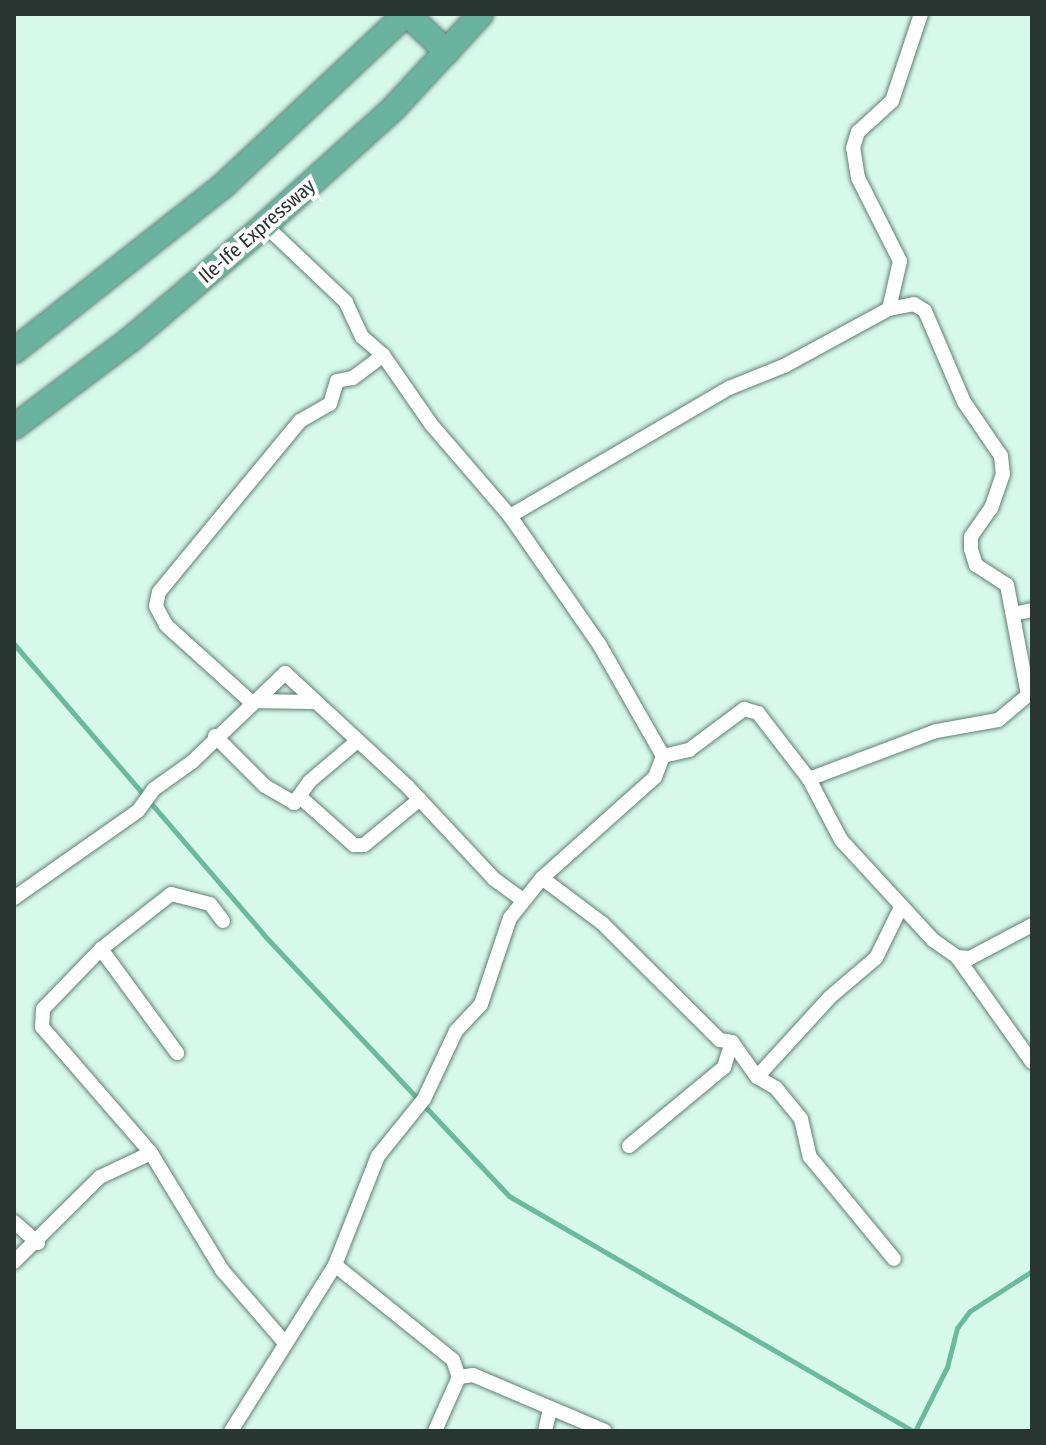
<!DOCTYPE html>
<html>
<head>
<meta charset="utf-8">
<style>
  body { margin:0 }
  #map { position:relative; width:1046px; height:1445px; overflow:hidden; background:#d6f9ec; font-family:"Fira Sans Condensed",sans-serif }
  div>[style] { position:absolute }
  .stream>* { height:5px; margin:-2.5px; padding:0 2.5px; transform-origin:2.5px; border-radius:2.5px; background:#6abaa0 }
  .roads { filter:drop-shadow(0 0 2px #617f74) drop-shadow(0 0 2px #617f74) }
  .minor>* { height:14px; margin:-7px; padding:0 7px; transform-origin:7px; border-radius:7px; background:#fff }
  .trunk>* { height:24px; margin:-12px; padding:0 12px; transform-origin:12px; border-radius:12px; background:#6ab39e }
  span { translate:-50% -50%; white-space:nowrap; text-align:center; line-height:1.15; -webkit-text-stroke:8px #fff; paint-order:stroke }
  .street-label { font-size:20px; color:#283530 }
  .frame { position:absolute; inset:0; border:16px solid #283530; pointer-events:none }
</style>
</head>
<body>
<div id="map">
  <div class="stream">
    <div style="left:14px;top:644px;width:382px;rotate:49.3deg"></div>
    <div style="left:263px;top:934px;width:359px;rotate:46.8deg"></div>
    <div style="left:509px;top:1196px;width:467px;rotate:30.2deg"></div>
    <div style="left:915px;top:1431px;width:72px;rotate:-63.4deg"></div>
    <div style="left:947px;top:1367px;width:40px;rotate:-75.6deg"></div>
    <div style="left:957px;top:1328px;width:21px;rotate:-53deg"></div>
    <div style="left:970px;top:1311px;width:74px;rotate:-32.8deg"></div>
  </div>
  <div class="roads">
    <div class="minor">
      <div style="left:889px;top:309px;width:49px;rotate:-77.1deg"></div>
      <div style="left:900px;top:261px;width:93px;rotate:-116.8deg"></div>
      <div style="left:858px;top:178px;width:30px;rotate:-99deg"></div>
      <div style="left:853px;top:148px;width:17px;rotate:-73deg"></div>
      <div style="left:858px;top:132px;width:46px;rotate:-42.4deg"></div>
      <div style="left:892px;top:101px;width:92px;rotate:-71.6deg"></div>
      <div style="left:510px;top:516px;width:254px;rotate:-30.3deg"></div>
      <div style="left:729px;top:388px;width:59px;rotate:-21.8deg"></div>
      <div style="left:784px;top:366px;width:119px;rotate:-28.5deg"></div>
      <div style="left:889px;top:309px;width:25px;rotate:-11deg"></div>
      <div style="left:914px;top:304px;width:13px;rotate:32deg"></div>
      <div style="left:925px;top:311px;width:99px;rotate:66.8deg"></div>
      <div style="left:964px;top:402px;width:65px;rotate:55.6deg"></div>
      <div style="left:1001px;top:456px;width:18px;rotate:84deg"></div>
      <div style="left:1003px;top:474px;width:36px;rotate:109deg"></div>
      <div style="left:991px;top:508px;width:35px;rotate:125deg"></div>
      <div style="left:971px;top:537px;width:12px;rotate:90deg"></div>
      <div style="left:971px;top:549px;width:17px;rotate:73deg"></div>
      <div style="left:976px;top:565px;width:37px;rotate:33deg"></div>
      <div style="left:1007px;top:585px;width:112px;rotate:79.2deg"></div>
      <div style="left:1028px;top:695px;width:39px;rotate:140deg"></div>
      <div style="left:998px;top:720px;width:63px;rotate:169.9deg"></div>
      <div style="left:936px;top:731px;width:136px;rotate:159.3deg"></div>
      <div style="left:1014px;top:614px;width:18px;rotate:-13deg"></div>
      <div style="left:313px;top:702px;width:63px;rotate:-179.1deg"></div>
      <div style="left:250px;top:701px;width:113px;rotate:-137.9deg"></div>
      <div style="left:166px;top:625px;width:21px;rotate:-118deg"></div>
      <div style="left:156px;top:606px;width:14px;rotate:-78deg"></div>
      <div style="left:159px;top:592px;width:222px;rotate:-50.5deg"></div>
      <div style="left:300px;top:421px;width:34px;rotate:-30deg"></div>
      <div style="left:330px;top:404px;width:24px;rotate:-73deg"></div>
      <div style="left:337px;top:381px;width:16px;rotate:-11deg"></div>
      <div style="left:353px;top:378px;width:38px;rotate:-37deg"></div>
      <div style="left:215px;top:736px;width:71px;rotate:45deg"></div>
      <div style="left:265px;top:786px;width:34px;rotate:30deg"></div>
      <div style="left:294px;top:803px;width:27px;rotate:-54deg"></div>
      <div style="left:310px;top:781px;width:59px;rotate:-40.2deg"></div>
      <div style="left:663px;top:756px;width:27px;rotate:-13deg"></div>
      <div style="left:689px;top:750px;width:69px;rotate:-36.7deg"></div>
      <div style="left:744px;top:709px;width:15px;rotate:16deg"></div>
      <div style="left:758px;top:713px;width:83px;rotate:52.3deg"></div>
      <div style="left:809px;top:779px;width:69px;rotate:62.3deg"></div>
      <div style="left:841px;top:840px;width:136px;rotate:47.4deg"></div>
      <div style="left:933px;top:940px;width:29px;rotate:35deg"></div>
      <div style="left:957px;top:957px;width:13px;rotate:4deg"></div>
      <div style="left:970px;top:958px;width:70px;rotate:-28deg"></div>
      <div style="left:299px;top:796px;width:74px;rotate:41.7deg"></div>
      <div style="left:354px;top:845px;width:10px"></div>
      <div style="left:364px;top:845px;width:72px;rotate:-39.4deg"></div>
      <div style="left:542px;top:878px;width:75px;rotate:36.9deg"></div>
      <div style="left:602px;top:923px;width:166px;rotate:44.8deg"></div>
      <div style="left:720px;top:1040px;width:12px;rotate:9deg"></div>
      <div style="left:732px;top:1042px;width:43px;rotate:54.5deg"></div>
      <div style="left:757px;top:1077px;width:22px;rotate:30deg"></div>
      <div style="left:776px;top:1088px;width:40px;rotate:51deg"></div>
      <div style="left:801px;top:1119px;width:39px;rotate:77deg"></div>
      <div style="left:810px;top:1157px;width:132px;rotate:50.5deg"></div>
      <div style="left:14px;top:898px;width:151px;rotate:-35.1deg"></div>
      <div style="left:138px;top:811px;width:27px;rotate:-54deg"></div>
      <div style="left:154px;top:789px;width:47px;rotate:-35.4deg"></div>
      <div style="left:192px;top:762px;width:129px;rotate:-43.7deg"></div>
      <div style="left:285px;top:673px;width:168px;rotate:42.8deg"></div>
      <div style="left:408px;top:787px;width:126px;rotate:46.9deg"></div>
      <div style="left:494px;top:879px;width:37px;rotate:36deg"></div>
      <div style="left:223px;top:921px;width:21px;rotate:-127deg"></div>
      <div style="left:210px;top:904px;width:40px;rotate:-165.6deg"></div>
      <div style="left:171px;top:894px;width:89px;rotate:141.8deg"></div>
      <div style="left:101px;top:949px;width:83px;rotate:134deg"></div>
      <div style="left:43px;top:1009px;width:18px;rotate:93deg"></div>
      <div style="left:42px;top:1027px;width:167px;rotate:49.1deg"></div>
      <div style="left:151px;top:1153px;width:137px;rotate:58.7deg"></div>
      <div style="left:222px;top:1270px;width:96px;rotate:49.2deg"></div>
      <div style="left:101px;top:949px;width:129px;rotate:53.8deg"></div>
      <div style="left:957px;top:957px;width:129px;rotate:54.5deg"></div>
      <div style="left:757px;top:1077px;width:108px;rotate:-47.6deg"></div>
      <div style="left:830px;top:997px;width:60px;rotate:-40.3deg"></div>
      <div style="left:876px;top:958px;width:57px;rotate:-63.9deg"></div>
      <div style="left:629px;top:1146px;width:124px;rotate:-39.7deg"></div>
      <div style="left:724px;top:1067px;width:26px;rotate:-72deg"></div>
      <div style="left:14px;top:1222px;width:32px;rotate:41deg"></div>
      <div style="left:14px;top:1262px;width:121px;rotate:-44.7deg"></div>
      <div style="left:100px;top:1177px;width:56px;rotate:-25.2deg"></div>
      <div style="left:335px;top:1265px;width:151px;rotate:38.8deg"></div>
      <div style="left:453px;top:1360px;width:18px;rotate:71deg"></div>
      <div style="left:459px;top:1377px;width:59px;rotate:114deg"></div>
      <div style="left:459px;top:1377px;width:14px;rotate:-8deg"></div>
      <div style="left:473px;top:1375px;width:143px;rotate:23deg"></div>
      <div style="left:231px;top:1431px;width:196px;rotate:-57.9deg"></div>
      <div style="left:335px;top:1265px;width:117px;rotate:-68.5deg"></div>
      <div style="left:378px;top:1156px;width:73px;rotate:-51.1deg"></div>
      <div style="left:424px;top:1099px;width:75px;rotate:-64.8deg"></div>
      <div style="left:456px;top:1031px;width:37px;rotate:-47deg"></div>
      <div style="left:481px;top:1004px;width:91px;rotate:-71.4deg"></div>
      <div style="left:510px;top:918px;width:51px;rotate:-51.3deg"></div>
      <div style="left:542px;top:878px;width:152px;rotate:-41.8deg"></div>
      <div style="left:655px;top:777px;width:22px;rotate:-69deg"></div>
      <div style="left:663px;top:756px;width:129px;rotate:-119.7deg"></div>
      <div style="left:599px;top:644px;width:156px;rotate:-124.8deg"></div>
      <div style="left:510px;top:516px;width:121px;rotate:-130.7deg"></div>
      <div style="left:431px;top:424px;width:84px;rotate:-124.8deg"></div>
      <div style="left:383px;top:355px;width:28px;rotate:-139deg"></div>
      <div style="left:362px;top:337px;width:38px;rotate:-115deg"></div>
      <div style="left:346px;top:302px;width:112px;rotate:-136.5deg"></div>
      <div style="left:545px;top:1431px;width:22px;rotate:-77deg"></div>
    </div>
    <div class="trunk">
      <div style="left:407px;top:14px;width:55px;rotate:43.5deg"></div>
      <div style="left:14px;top:351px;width:268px;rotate:-38.3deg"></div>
      <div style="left:224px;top:185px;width:250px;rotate:-43.2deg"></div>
      <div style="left:14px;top:427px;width:145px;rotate:-36.9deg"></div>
      <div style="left:130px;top:340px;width:177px;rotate:-40.4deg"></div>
      <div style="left:265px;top:225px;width:173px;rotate:-42.2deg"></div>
      <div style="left:393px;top:109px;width:129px;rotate:-47.2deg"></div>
    </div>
  </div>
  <div class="street-label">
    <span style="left:257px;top:231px;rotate:-41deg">Ile-Ife Expressway</span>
  </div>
  <div class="frame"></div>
</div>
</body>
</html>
